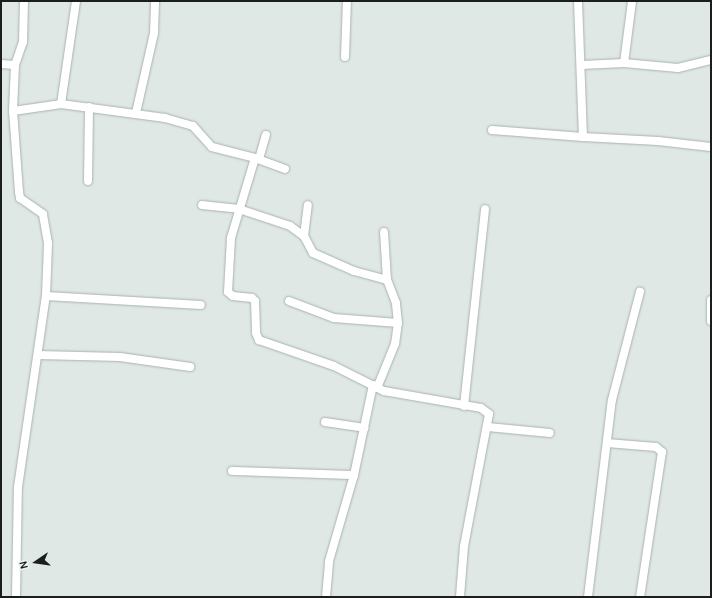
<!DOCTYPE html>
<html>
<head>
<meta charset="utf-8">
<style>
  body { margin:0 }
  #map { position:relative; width:712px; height:598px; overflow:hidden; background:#dfe8e5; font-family:Karla,sans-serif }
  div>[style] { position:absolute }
  .roads { filter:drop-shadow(0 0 1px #a9b2af) drop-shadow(0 0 1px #a9b2af) }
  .minor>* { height:8px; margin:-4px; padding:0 4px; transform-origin:4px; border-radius:4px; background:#fff }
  span { translate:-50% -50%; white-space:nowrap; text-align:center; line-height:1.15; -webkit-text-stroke:3px #ecf5f2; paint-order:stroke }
  .frame { position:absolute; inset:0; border:2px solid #1b1e1d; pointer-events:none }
  .north { position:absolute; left:16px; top:542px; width:40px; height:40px; -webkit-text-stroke:3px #ecf5f2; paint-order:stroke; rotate:257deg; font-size:11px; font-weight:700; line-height:16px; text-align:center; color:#1b1e1d }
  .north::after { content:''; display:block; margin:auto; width:14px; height:18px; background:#1b1e1d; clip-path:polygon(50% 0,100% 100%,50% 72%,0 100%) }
</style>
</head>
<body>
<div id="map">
  <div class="roads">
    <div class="minor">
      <div style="left:578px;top:1px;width:136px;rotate:87.9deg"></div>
      <div style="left:583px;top:137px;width:75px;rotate:3.1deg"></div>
      <div style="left:658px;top:141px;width:53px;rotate:6.5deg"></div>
      <div style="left:345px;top:57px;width:56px;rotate:-88deg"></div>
      <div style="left:624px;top:63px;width:63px;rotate:-82.6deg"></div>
      <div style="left:1px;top:64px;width:14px;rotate:4deg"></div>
      <div style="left:582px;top:65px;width:42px;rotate:-2.7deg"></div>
      <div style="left:624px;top:63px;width:54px;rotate:5.3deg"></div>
      <div style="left:678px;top:68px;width:34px;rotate:-14deg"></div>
      <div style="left:61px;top:104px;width:104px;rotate:-81.7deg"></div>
      <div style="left:13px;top:111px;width:49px;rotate:-8.3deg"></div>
      <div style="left:61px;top:104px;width:105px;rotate:7.7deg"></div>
      <div style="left:165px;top:118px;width:29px;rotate:16deg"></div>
      <div style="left:193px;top:126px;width:28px;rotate:48deg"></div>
      <div style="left:212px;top:147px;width:44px;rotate:14.3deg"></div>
      <div style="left:255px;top:158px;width:84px;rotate:106.7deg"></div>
      <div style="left:231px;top:238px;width:54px;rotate:93.2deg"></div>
      <div style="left:228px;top:292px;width:6px;rotate:39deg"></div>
      <div style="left:233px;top:296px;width:19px;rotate:6deg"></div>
      <div style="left:252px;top:298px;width:4px;rotate:45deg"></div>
      <div style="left:255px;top:301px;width:32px;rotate:88deg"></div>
      <div style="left:256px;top:333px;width:8px;rotate:67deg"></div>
      <div style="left:259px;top:340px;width:79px;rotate:19.1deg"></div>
      <div style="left:334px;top:366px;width:56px;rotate:26.6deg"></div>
      <div style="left:384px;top:391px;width:98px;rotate:9.9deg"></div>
      <div style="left:481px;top:408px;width:10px;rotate:37deg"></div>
      <div style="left:489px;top:414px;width:134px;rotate:100.7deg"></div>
      <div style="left:464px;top:546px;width:51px;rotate:94.5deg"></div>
      <div style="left:136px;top:113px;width:82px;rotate:-77.3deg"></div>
      <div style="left:154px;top:33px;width:32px;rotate:-88deg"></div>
      <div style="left:492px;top:130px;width:91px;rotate:4.4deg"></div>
      <div style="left:255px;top:158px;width:32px;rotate:20deg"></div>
      <div style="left:259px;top:159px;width:25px;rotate:-74deg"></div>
      <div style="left:88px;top:181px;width:74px;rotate:-89.2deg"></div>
      <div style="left:202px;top:205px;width:37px;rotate:6deg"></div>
      <div style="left:239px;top:209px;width:54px;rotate:18.4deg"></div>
      <div style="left:290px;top:226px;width:17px;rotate:36deg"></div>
      <div style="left:304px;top:236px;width:19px;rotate:62deg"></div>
      <div style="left:313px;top:253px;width:45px;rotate:23.7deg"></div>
      <div style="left:354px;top:271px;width:34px;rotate:15deg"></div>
      <div style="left:304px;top:236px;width:31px;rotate:-83deg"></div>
      <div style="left:46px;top:296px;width:155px;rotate:3.3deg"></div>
      <div style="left:711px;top:300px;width:21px;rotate:90deg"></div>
      <div style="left:289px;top:301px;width:48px;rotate:20.7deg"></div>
      <div style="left:334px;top:318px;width:64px;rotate:4.5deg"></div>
      <div style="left:38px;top:355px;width:82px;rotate:1.4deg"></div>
      <div style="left:120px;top:357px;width:71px;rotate:8.1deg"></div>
      <div style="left:377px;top:388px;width:48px;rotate:-67.8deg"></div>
      <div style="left:395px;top:344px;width:21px;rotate:-82deg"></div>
      <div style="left:398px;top:323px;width:20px;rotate:-96deg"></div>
      <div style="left:396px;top:303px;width:25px;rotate:-111deg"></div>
      <div style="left:387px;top:280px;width:48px;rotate:-93.6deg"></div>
      <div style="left:464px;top:406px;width:198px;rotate:-83.9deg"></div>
      <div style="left:325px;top:422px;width:40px;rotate:8.5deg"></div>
      <div style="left:488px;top:427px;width:62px;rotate:5.5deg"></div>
      <div style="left:607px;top:443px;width:49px;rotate:4.7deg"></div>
      <div style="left:656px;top:447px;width:8px;rotate:40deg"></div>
      <div style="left:662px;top:452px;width:147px;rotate:98.6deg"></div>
      <div style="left:232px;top:471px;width:122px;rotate:1.9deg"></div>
      <div style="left:16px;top:597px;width:110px;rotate:-89deg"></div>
      <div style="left:18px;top:487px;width:193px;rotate:-81.7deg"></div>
      <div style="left:46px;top:296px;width:53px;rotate:-87.8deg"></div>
      <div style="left:48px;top:243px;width:29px;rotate:-100deg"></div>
      <div style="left:43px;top:214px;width:28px;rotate:-145deg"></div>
      <div style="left:20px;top:198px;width:6px;rotate:-99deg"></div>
      <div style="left:19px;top:192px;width:81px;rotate:-94.2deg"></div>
      <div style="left:13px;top:111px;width:46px;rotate:-87.5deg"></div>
      <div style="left:15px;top:65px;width:24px;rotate:-71deg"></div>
      <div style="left:23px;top:42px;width:41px;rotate:-88.6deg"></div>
      <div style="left:326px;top:597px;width:36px;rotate:-85deg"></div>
      <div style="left:329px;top:561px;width:90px;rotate:-73.8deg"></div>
      <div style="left:354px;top:475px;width:92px;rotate:-78.1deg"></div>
      <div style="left:588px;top:597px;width:198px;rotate:-83.1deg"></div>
      <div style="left:612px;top:400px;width:112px;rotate:-75.5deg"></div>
    </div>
  </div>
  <div class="frame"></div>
  <div class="north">N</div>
</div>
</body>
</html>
